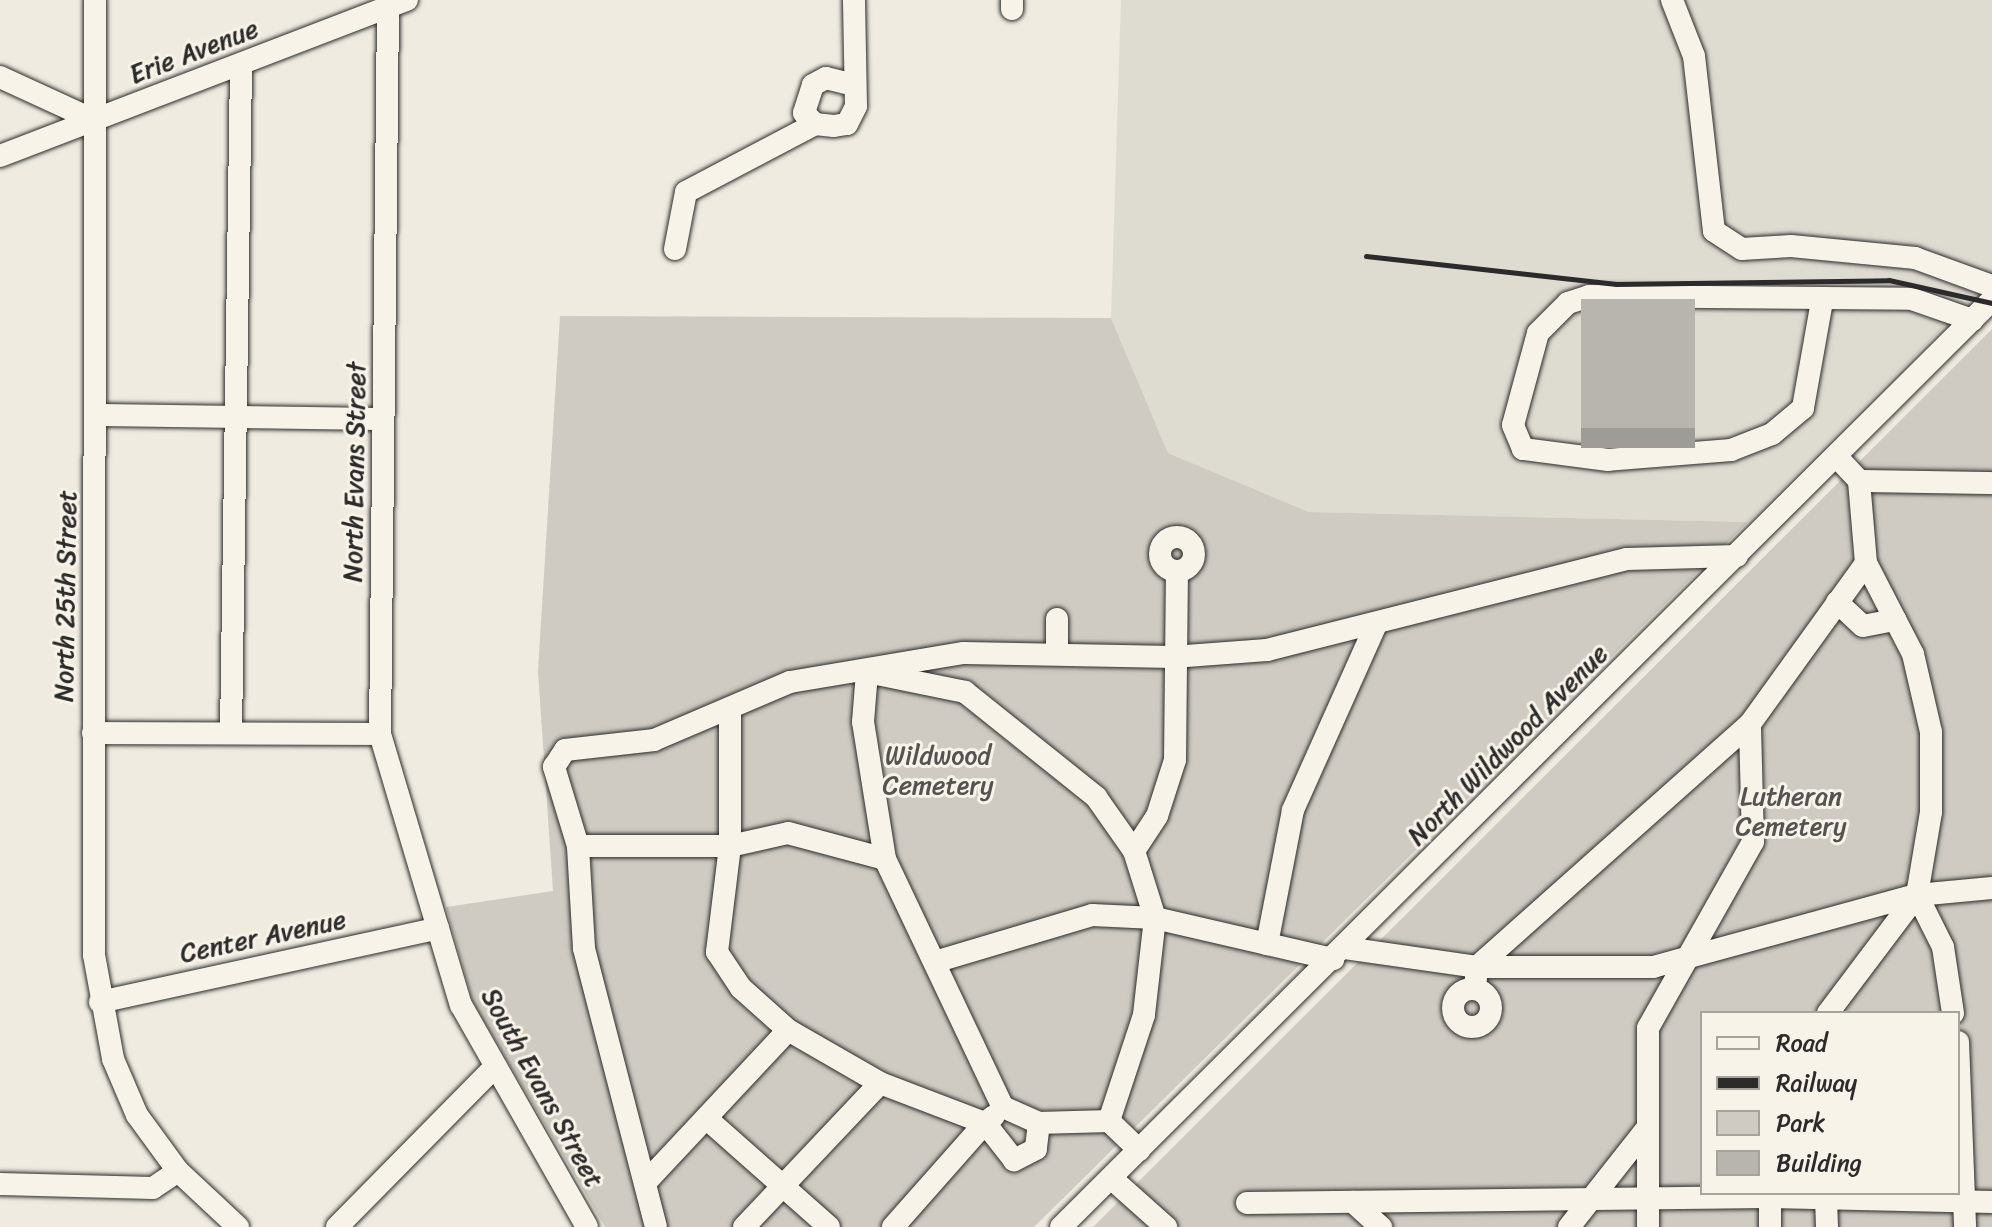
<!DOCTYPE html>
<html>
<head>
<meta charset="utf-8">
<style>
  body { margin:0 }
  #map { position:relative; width:1992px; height:1227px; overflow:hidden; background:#efebe0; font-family:Sriracha,sans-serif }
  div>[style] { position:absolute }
  .built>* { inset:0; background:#dedbd1 }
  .green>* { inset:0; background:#cfcbc2 }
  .roads { filter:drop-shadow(0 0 2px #2b2b2b) drop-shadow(0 0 2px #2b2b2b) }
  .minor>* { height:22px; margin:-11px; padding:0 11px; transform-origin:11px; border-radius:11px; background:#f7f3e8 }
  .minor>.ring { margin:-11px; padding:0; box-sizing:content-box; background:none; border:22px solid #f7f3e8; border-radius:50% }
  .rail>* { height:5px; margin:-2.5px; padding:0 2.5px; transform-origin:2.5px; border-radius:2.5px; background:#2b2b2b }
  .wall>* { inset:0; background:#9e9c96; transform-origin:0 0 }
  .building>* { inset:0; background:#b8b5ae; transform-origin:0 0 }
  span { translate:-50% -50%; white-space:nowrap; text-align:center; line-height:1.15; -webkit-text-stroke:6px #f7f3e8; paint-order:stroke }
  .street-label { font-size:26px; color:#2b2b2b }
  .park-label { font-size:26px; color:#545351 }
  .legend { position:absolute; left:1700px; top:1011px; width:260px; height:184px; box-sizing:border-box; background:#f7f3e8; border:2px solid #a5a39c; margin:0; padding:10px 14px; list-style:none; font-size:24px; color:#2b2b2b }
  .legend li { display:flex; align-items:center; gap:16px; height:40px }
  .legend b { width:40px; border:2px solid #a5a39c }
</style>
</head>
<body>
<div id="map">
  <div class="built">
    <div style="clip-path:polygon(1121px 0,1992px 0,1992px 279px,1748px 522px,1309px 512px,1168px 453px,1111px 318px)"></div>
  </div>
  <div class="green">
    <div style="clip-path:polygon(560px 316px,1111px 318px,1168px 453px,1309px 512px,1748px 522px,1034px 1227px,605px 1227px,473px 1002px,446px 907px,553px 891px,538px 671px)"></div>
    <div style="clip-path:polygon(evenodd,1992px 329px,1992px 1227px,1093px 1227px,1992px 329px,1702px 1013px,1958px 1013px,1958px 1193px,1702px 1193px,1702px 1013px)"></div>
  </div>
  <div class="roads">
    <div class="minor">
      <div style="left:95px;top:0;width:955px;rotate:90.06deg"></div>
      <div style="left:94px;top:955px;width:106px;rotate:79.6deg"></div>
      <div style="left:113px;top:1059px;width:61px;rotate:66.8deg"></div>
      <div style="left:137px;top:1115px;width:69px;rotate:53.8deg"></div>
      <div style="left:178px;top:1171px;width:82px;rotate:43deg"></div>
      <div style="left:1672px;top:0;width:60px;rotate:68.6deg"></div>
      <div style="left:1694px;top:56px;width:176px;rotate:83.5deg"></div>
      <div style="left:1714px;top:231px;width:33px;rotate:33deg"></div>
      <div style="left:1742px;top:249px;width:49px;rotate:-3.5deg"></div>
      <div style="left:1791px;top:246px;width:125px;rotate:5.5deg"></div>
      <div style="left:1915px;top:258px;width:82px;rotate:20deg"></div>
      <div style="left:388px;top:8px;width:726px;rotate:90.63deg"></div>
      <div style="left:380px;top:734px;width:283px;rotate:73.4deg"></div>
      <div style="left:461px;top:1005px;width:255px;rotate:60.4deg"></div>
      <div style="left:1012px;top:9px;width:9px;rotate:-90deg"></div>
      <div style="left:0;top:77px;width:103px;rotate:24.6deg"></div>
      <div style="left:854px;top:85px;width:29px;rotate:-166deg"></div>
      <div style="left:826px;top:78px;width:15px;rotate:152deg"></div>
      <div style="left:813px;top:85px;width:29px;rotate:108deg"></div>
      <div style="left:804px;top:113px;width:16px;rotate:45deg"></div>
      <div style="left:815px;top:124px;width:19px;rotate:6deg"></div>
      <div style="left:834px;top:126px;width:13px;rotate:-9deg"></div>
      <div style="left:847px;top:124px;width:20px;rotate:-63deg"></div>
      <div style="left:856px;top:106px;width:106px;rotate:-91.1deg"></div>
      <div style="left:0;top:156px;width:436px;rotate:-21deg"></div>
      <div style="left:675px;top:249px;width:58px;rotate:-79.1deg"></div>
      <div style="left:686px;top:192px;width:146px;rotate:-27.8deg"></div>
      <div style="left:1822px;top:301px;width:109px;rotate:100.1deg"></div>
      <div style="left:1803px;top:408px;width:40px;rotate:140deg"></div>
      <div style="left:1772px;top:434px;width:44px;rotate:158.7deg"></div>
      <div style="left:1731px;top:450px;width:123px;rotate:175.4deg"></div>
      <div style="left:1608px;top:460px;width:86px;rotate:-172.6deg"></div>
      <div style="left:1523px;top:449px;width:26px;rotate:-113deg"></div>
      <div style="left:1513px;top:425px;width:95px;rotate:-74.8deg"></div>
      <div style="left:1538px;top:333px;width:42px;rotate:-45deg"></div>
      <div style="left:1568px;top:303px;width:22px;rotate:-18deg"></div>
      <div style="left:1589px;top:296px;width:323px;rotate:0.5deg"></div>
      <div style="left:1912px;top:299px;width:64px;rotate:19.3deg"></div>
      <div style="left:96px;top:415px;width:287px;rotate:0.8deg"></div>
      <div style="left:1836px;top:456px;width:34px;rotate:47deg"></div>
      <div style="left:1859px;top:481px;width:133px;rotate:0.9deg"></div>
      <div class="ring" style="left:1160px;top:537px;width:12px;height:12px"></div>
      <div style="left:1837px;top:602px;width:35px;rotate:43deg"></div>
      <div style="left:1863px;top:626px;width:33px;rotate:-11deg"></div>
      <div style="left:1057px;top:619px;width:33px;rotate:90deg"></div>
      <div style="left:730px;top:711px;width:135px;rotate:90deg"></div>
      <div style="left:730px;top:846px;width:107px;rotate:97deg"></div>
      <div style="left:717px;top:952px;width:43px;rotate:56.3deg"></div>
      <div style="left:741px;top:988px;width:63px;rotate:41.8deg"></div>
      <div style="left:788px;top:1030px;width:106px;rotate:29.9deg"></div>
      <div style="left:880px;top:1083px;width:112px;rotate:20.9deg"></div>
      <div style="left:985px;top:1123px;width:11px;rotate:-38deg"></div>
      <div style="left:93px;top:733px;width:287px;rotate:0.2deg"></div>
      <div style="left:231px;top:733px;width:669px;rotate:-89.14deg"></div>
      <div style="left:578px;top:846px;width:152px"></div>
      <div style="left:730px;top:846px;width:59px;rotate:-12.6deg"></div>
      <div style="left:788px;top:833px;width:100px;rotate:15deg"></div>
      <div style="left:885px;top:859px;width:275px;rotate:64.6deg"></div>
      <div style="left:1003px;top:1107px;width:39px;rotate:24deg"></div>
      <div style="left:1039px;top:1123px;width:26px;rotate:97deg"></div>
      <div style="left:1036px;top:1149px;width:25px;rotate:153deg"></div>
      <div style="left:1014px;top:1160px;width:47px;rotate:-128.1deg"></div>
      <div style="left:985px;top:1123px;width:139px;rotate:131.5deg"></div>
      <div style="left:1134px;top:851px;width:42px;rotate:-56.7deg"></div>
      <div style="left:1157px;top:816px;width:59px;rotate:-72.2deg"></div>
      <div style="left:1175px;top:760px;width:188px;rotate:-89.4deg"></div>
      <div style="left:885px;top:859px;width:139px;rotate:-99.1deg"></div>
      <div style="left:863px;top:722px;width:50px;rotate:-85.4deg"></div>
      <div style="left:867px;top:672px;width:100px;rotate:11.5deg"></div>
      <div style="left:965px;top:692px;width:168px;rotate:38.7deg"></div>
      <div style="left:1096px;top:797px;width:66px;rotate:54.9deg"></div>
      <div style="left:1134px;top:851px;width:70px;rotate:72.6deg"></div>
      <div style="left:1155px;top:918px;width:98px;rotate:96.5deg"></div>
      <div style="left:1144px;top:1015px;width:112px;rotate:108.3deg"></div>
      <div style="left:1109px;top:1121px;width:42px;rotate:44deg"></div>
      <div style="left:1917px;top:895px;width:58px;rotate:63.4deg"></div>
      <div style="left:1943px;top:947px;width:67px;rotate:81.4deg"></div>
      <div style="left:1267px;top:944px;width:136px;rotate:-79deg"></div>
      <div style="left:1293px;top:810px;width:201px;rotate:-65.9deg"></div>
      <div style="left:1345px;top:948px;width:133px;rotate:8.2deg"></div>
      <div style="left:1477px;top:967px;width:176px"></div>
      <div style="left:1653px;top:967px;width:274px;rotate:-15.3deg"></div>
      <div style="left:1917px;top:895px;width:75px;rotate:-5.3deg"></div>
      <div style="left:938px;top:961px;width:161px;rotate:-16.6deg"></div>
      <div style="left:1092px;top:915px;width:63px;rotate:2.7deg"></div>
      <div style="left:1155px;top:918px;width:183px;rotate:13deg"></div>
      <div class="ring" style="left:1453px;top:989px;width:16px;height:16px"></div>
      <div style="left:1475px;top:989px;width:22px;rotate:-85deg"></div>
      <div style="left:1477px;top:967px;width:365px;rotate:-41.7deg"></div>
      <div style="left:1750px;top:724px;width:198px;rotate:-54.2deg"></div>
      <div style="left:100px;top:1002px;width:346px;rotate:-12.3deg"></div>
      <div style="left:1828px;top:1013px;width:148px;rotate:-53deg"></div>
      <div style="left:1917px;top:895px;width:84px;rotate:-80.4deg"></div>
      <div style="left:1931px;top:812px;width:80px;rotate:-90deg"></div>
      <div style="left:1931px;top:732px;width:80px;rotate:-103deg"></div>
      <div style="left:1913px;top:654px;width:102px;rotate:-117.3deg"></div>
      <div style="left:1866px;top:563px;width:82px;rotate:-94.9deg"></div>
      <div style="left:1958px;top:1042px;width:185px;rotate:87.8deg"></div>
      <div style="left:706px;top:1118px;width:164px;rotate:41.5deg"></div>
      <div style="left:1039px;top:1123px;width:70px;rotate:-1.6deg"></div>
      <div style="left:1111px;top:1178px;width:74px;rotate:41.7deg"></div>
      <div style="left:645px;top:1183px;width:209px;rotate:-46.9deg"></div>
      <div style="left:0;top:1184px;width:153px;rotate:1.5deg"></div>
      <div style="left:153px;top:1188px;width:30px;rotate:-34deg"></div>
      <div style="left:1826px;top:1198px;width:29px;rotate:88deg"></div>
      <div style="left:1353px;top:1202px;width:38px;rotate:42deg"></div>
      <div style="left:1247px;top:1203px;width:523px;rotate:-0.66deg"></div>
      <div style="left:1770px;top:1197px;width:222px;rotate:1.3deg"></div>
      <div style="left:337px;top:1227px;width:225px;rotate:-45.4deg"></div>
      <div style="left:656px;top:1227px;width:288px;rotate:-104.5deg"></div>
      <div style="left:584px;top:948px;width:102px;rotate:-93.4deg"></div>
      <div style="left:578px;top:846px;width:83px;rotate:-106.9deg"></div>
      <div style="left:554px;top:767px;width:20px;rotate:-57deg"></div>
      <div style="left:565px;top:750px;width:90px;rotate:-6.4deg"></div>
      <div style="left:654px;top:740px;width:148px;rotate:-23.1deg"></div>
      <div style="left:790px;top:682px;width:176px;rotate:-9.5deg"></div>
      <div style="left:964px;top:653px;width:209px;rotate:1.1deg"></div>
      <div style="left:1173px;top:657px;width:94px;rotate:-4.3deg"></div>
      <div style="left:1267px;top:650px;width:371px;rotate:-14.2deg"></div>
      <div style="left:1627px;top:559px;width:110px;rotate:-1.6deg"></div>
      <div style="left:744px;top:1227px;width:198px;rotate:-46.6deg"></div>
      <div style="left:1061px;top:1227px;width:1314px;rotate:-44.88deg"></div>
      <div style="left:1569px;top:1227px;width:127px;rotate:-51.7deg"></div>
      <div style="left:1648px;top:1227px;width:199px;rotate:-90deg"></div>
      <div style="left:1648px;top:1028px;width:214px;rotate:-60.6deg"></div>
      <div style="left:1753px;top:842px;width:118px;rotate:-91.5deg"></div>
      <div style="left:1770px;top:1227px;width:34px;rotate:-90deg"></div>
    </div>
  </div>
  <div class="rail">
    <div style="left:1366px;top:256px;width:252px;rotate:6.4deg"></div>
    <div style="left:1616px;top:284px;width:273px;rotate:-0.8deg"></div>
    <div style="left:1889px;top:280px;width:106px;rotate:12.6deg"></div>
  </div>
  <div class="wall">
    <div style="left:1581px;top:299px;width:114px;height:149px"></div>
  </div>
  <div class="building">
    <div style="left:1581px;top:299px;width:114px;height:129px"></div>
  </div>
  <div class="street-label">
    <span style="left:194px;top:52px;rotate:-21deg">Erie Avenue</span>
    <span style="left:355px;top:472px;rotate:-89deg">North Evans Street</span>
    <span style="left:66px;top:596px;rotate:-89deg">North 25th Street</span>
    <span style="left:1508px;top:745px;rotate:-45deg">North Wildwood Avenue</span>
    <span style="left:263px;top:937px;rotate:-12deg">Center Avenue</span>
    <span style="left:542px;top:1088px;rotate:61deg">South Evans Street</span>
  </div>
  <div class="park-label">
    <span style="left:938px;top:771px">Wildwood<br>Cemetery</span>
    <span style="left:1791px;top:812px">Lutheran<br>Cemetery</span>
  </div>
  <ul class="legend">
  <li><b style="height:10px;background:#f7f3e8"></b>Road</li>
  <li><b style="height:10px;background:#2b2b2b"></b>Railway</li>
  <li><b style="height:22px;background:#cfcbc2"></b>Park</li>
  <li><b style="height:22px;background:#b8b5ae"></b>Building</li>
  </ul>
</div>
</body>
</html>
